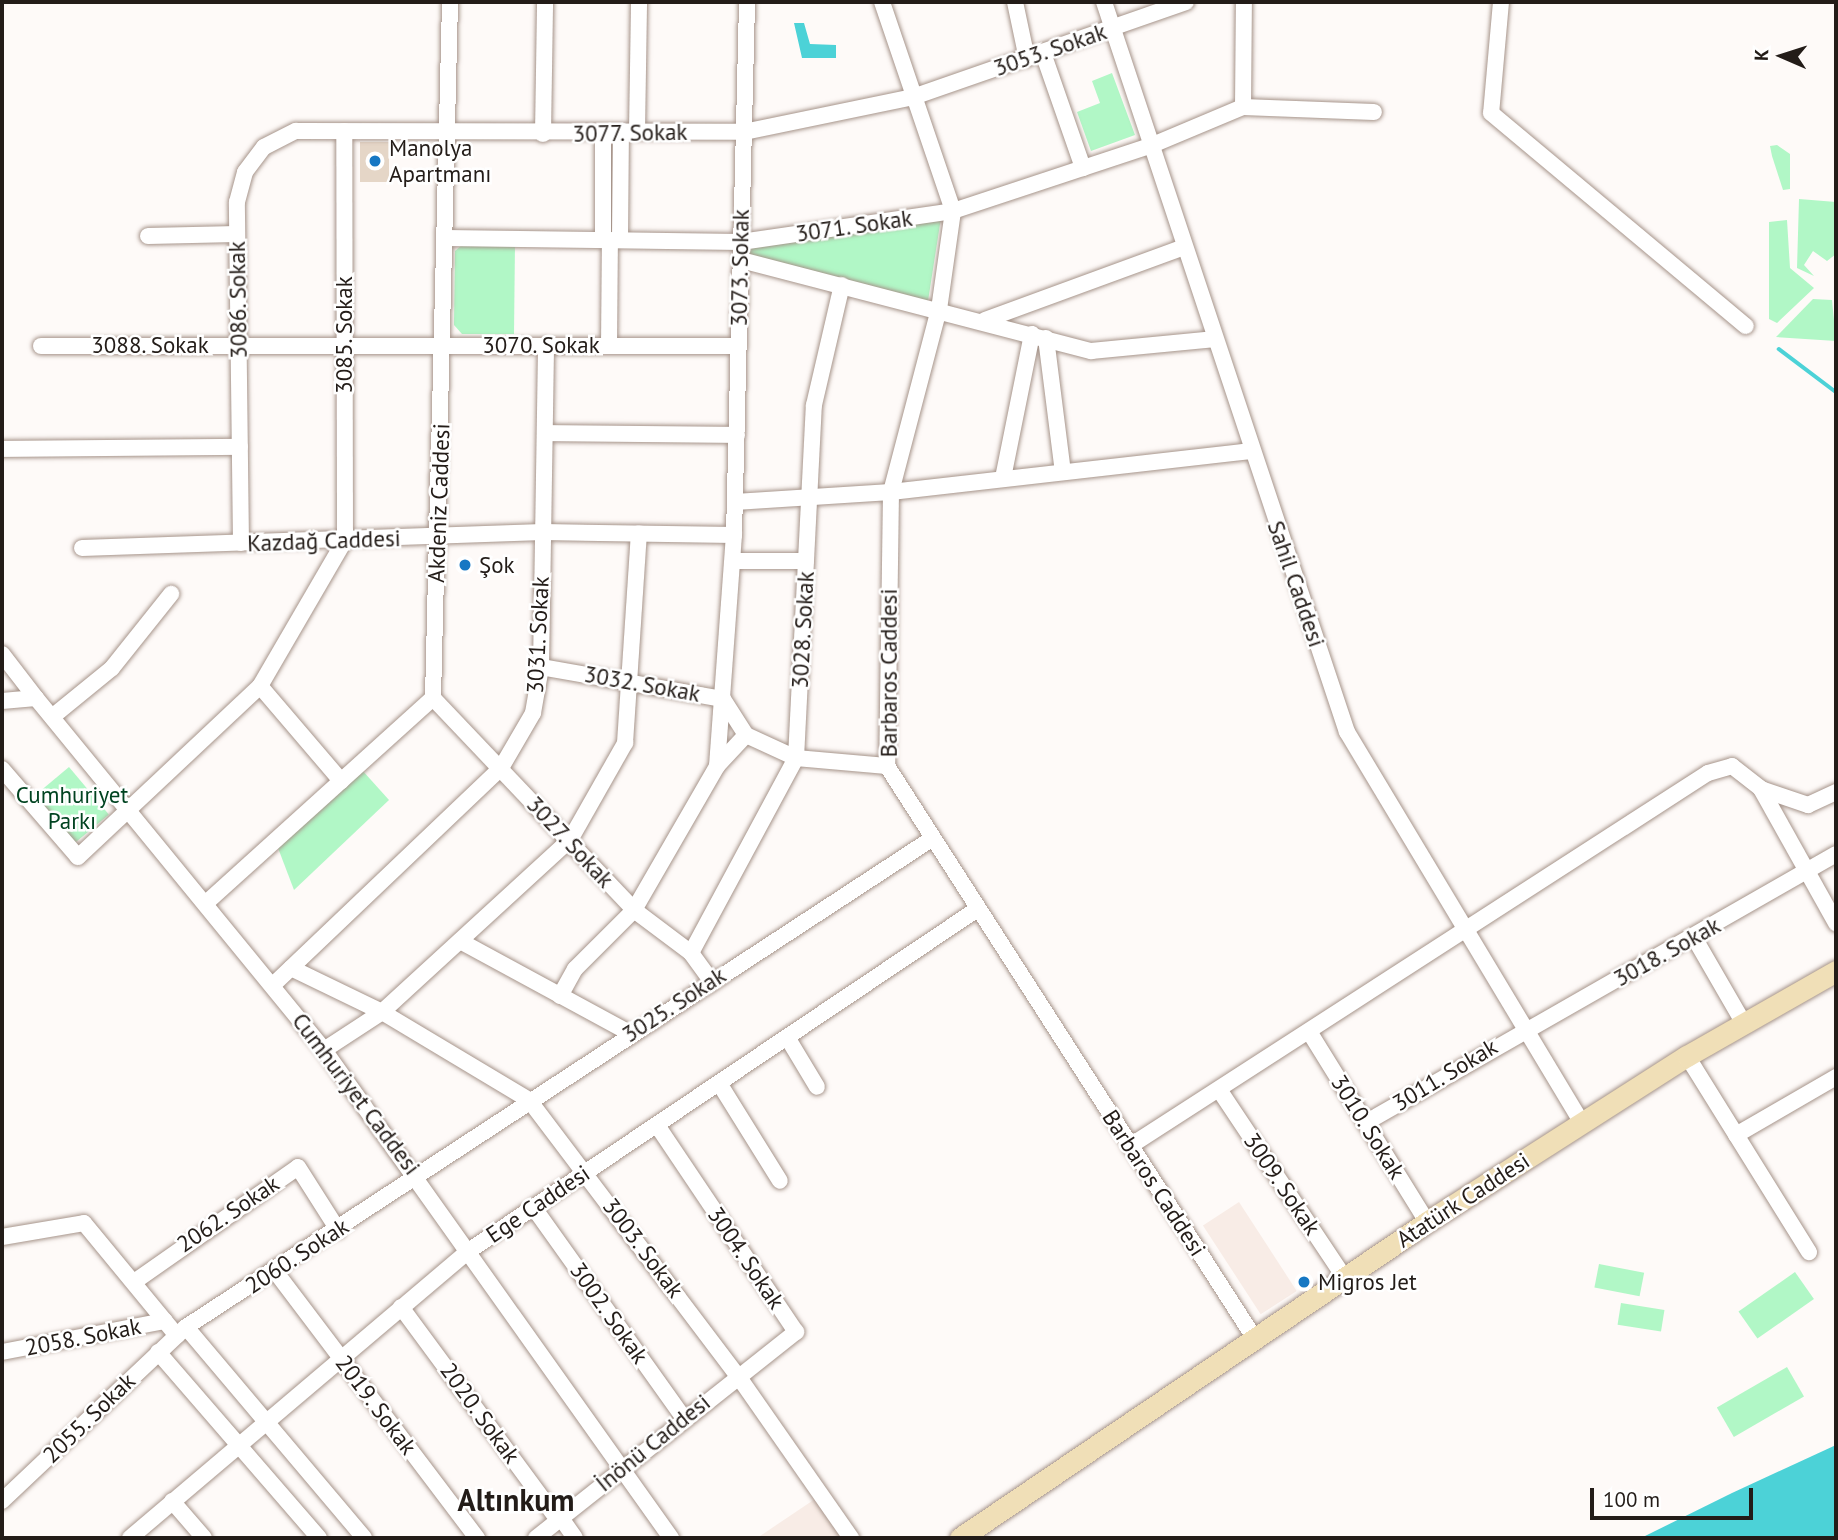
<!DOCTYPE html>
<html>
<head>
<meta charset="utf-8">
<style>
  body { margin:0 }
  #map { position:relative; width:1838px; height:1540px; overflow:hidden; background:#fefaf8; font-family:"PT Sans",sans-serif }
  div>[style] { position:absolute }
  .built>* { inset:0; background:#f8ece6; transform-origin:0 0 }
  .green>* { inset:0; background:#b1f7c6; transform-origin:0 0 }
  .water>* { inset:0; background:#4cd2d7 }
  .stream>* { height:3.5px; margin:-1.75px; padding:0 1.75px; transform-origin:1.75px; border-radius:1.75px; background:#4cd2d7 }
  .building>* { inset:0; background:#e5d6c7; transform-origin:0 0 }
  .roads { filter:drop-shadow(0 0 2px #a6948a) drop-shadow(0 0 2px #a6948a) }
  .minor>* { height:16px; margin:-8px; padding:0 8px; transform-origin:8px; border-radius:8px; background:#fff }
  .major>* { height:21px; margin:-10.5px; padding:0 10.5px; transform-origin:10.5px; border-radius:10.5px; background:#f0dfb7 }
  .dots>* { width:19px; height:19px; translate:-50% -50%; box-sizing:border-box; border:4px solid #fff; border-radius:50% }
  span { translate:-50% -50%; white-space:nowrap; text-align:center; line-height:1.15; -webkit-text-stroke:5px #fff; paint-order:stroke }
  .street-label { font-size:23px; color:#231c18 }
  .poi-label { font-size:23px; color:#231c18 }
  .left { translate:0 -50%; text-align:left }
  .park-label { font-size:23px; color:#004320 }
  .district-label { font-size:30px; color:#231c18; font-weight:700 }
  .frame { position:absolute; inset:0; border:4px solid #231c18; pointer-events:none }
  .north { position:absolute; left:1747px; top:21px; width:70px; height:70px; -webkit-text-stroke:5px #fff; paint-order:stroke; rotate:273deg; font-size:19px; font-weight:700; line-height:28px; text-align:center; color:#231c18 }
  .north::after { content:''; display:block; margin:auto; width:24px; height:32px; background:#231c18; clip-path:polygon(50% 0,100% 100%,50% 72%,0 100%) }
  .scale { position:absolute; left:1590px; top:1488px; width:163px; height:32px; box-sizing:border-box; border:4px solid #231c18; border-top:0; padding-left:9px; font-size:21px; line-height:24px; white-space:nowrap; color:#231c18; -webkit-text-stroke:5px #fff; paint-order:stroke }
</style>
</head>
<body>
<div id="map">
  <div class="built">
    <div style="left:1239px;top:1202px;width:106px;height:43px;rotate:57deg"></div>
    <div style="clip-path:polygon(815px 1499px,842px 1538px,757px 1538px)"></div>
  </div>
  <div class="green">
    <div style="clip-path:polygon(1112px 73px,1135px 135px,1091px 151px,1077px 112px,1100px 103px,1092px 81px)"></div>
    <div style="clip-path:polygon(1777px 145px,1790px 154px,1790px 189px,1783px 190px,1772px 156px,1770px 146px)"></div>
    <div style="clip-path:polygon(1799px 199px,1836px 202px,1836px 254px,1827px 261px,1813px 251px,1804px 265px,1814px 276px,1797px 268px)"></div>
    <div style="clip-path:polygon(941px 218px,928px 301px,747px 260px,748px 248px)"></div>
    <div style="clip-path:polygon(1787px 220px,1790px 268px,1814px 288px,1777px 323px,1769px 319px,1769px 222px)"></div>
    <div style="clip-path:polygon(515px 244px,514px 334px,462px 334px,454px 325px,455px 251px,462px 245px)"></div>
    <div style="clip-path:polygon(1813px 299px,1832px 300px,1836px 341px,1776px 337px)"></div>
    <div style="left:69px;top:767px;width:62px;height:48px;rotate:50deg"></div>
    <div style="clip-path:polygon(362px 770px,389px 800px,294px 890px,278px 848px)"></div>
    <div style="left:1599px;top:1264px;width:46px;height:24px;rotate:11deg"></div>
    <div style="left:1795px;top:1272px;width:33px;height:69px;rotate:55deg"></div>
    <div style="left:1621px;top:1303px;width:44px;height:22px;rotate:9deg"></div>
    <div style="left:1787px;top:1367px;width:34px;height:81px;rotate:60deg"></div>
  </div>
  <div class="water">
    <div style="clip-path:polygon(794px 23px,804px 23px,810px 44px,836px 45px,836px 58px,802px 58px)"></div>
    <div style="clip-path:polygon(1836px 1445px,1836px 1538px,1641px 1538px,1732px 1493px)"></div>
  </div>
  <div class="stream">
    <div style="left:1779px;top:349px;width:71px;rotate:37deg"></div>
  </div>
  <div class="building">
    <div style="left:360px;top:142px;width:29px;height:40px"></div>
  </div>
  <div class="roads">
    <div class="minor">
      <div style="left:882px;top:2px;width:221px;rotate:71.2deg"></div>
      <div style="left:953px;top:211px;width:99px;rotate:98.1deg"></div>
      <div style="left:939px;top:309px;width:189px;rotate:104.7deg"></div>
      <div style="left:891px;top:492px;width:274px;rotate:90.8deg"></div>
      <div style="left:887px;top:766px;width:681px;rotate:57.29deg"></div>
      <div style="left:1015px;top:2px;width:58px;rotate:78.1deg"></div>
      <div style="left:1104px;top:2px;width:769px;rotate:71.59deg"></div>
      <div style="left:1347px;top:732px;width:456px;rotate:59deg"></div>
      <div style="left:1501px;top:2px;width:111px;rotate:95.1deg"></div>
      <div style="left:1491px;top:113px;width:332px;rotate:39.9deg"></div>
      <div style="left:1043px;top:53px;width:122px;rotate:70.8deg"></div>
      <div style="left:1243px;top:107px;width:105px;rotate:-89.5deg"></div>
      <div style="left:637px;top:132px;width:130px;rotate:-89.1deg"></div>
      <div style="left:543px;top:134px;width:132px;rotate:-89.1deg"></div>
      <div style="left:148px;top:236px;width:89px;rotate:-1.3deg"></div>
      <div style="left:446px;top:238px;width:295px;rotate:0.8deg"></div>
      <div style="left:741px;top:242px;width:214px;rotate:-8.3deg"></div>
      <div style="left:953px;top:211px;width:207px;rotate:-18.3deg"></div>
      <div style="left:1150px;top:146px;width:101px;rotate:-22.8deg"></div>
      <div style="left:1243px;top:107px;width:131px;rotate:2.2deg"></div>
      <div style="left:603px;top:240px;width:107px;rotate:-90deg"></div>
      <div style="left:620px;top:240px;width:108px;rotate:-89.5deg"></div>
      <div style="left:741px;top:260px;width:362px;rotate:14.6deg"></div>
      <div style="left:1091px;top:351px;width:125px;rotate:-5.5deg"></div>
      <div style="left:985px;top:320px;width:210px;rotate:-20.1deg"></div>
      <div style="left:1046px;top:338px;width:135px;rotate:82.8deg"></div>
      <div style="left:41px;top:346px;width:698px"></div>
      <div style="left:609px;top:346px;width:106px;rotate:-89.5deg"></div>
      <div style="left:545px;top:433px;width:192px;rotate:0.6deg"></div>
      <div style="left:2px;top:449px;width:238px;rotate:-0.5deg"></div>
      <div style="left:1003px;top:478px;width:147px;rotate:-78.6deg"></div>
      <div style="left:735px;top:502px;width:156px;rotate:-3.7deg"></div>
      <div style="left:891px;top:492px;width:362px;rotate:-6.5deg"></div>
      <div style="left:241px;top:543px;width:341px;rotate:-90.7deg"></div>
      <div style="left:237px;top:202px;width:31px;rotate:-75deg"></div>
      <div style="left:245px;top:172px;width:31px;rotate:-53deg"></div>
      <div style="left:264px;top:147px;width:36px;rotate:-27deg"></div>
      <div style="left:296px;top:131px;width:448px;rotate:0.1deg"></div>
      <div style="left:744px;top:132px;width:173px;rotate:-11.7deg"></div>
      <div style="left:913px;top:97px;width:289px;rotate:-19.2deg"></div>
      <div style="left:82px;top:548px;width:461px;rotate:-2deg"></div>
      <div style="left:543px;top:532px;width:191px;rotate:0.9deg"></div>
      <div style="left:733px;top:561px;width:73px"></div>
      <div style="left:2px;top:654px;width:56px;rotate:52.3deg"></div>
      <div style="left:541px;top:667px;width:185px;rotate:10deg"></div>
      <div style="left:723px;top:699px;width:43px;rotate:57.4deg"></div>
      <div style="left:746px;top:735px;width:55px;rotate:24.7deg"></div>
      <div style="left:796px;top:758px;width:91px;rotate:5deg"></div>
      <div style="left:260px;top:686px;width:125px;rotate:49.5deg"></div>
      <div style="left:433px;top:698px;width:292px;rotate:46.5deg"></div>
      <div style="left:634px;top:910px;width:71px;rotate:37deg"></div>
      <div style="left:691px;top:953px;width:34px;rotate:54deg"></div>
      <div style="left:2px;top:701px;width:34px;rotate:-5deg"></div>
      <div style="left:36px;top:698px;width:455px;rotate:50.7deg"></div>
      <div style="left:324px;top:1050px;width:599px;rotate:54.58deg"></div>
      <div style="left:52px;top:717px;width:77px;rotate:-39.2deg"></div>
      <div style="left:112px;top:668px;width:95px;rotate:-51.4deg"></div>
      <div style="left:717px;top:766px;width:232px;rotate:-85.8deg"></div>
      <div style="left:734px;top:535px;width:533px;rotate:-88.6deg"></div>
      <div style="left:2px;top:769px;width:116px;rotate:49.2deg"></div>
      <div style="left:78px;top:857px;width:250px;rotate:-43.2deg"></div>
      <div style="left:260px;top:686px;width:169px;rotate:-59.8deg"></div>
      <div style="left:345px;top:540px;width:409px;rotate:-90.1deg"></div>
      <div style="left:1761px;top:789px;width:154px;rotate:60.8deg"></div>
      <div style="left:206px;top:903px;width:306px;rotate:-42.1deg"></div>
      <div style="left:433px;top:698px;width:696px;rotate:-88.6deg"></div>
      <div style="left:1695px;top:939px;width:98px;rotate:60deg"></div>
      <div style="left:460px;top:941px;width:195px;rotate:28.5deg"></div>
      <div style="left:691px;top:953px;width:221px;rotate:-61.7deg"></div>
      <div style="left:796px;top:758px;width:353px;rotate:-87.1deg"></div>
      <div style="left:814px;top:405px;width:123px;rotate:-76.9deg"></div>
      <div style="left:291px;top:968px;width:101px;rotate:25.8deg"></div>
      <div style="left:382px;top:1012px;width:171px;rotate:30.9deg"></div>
      <div style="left:529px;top:1100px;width:346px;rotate:52.9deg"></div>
      <div style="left:738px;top:1376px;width:198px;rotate:55.1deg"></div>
      <div style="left:273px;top:985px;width:315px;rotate:-43.6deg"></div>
      <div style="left:501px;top:768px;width:64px;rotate:-59.8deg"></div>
      <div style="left:533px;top:713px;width:47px;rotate:-80.1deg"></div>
      <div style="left:541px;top:667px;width:322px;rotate:-89.1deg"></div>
      <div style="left:560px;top:996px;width:31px;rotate:-61deg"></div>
      <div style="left:575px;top:969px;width:83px;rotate:-45deg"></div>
      <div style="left:634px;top:910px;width:166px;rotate:-60deg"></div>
      <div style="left:717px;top:766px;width:42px;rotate:-46.9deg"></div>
      <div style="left:1310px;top:1033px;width:222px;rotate:58.2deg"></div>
      <div style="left:787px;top:1037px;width:58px;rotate:59deg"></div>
      <div style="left:324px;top:1050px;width:69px;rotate:-33.2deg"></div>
      <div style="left:382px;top:1012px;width:255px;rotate:-42.5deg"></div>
      <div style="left:570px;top:840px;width:112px;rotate:-60.4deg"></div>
      <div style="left:625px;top:743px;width:210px;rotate:-86.2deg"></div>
      <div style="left:1687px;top:1056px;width:231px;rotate:58.1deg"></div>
      <div style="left:719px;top:1083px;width:115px;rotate:58.1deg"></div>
      <div style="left:1220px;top:1091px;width:224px;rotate:56.3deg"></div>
      <div style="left:1365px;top:1123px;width:542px;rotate:-29.73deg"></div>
      <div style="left:1736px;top:1135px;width:116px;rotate:-30.1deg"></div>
      <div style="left:1130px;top:1146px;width:688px;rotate:-32.84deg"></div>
      <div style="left:1708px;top:773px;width:25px;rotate:-16deg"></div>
      <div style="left:1732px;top:766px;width:37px;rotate:38deg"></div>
      <div style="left:1761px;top:789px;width:50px;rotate:18.8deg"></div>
      <div style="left:1808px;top:805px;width:31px;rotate:-25deg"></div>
      <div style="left:534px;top:1208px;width:258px;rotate:54.5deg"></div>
      <div style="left:2px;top:1237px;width:83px;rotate:-9.7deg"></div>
      <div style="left:84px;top:1223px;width:146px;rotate:50.5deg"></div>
      <div style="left:275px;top:1271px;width:335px;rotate:52.9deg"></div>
      <div style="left:134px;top:1282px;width:200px;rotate:-35deg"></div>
      <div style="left:298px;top:1167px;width:75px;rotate:57.6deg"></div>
      <div style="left:401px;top:1307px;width:265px;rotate:53.6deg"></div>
      <div style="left:186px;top:1327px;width:276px;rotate:49.8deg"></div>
      <div style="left:2px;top:1352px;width:166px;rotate:-10.8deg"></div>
      <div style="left:158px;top:1352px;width:246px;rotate:49.1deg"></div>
      <div style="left:2px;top:1501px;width:253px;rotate:-43.4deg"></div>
      <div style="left:186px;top:1327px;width:893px;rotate:-33.21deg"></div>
      <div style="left:172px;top:1501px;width:49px;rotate:49.1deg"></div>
      <div style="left:561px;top:1518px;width:24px;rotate:55deg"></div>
      <div style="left:130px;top:1538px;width:446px;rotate:-40.3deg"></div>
      <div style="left:470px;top:1250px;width:610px;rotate:-33.9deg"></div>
      <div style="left:536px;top:1538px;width:332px;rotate:-38.4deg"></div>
      <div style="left:796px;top:1332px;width:249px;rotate:-123.9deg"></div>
    </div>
    <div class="major">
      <div style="left:960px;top:1538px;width:564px;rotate:-34.08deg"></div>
      <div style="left:1427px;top:1222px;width:308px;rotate:-32.6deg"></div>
      <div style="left:1687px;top:1056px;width:172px;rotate:-29.7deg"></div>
    </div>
  </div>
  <div class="dots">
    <div style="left:375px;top:161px;background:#1677c3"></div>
    <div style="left:465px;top:565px;background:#1677c3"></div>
    <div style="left:1304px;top:1282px;background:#1677c3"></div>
  </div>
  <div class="street-label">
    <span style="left:1050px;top:50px;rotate:-19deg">3053. Sokak</span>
    <span style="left:630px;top:133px;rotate:-1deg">3077. Sokak</span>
    <span style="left:854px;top:226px;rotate:-8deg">3071. Sokak</span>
    <span style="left:740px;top:268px;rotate:-89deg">3073. Sokak</span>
    <span style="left:238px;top:300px;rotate:-91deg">3086. Sokak</span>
    <span style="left:344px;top:335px;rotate:-90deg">3085. Sokak</span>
    <span style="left:150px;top:345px">3088. Sokak</span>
    <span style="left:541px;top:345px">3070. Sokak</span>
    <span style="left:439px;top:503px;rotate:-88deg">Akdeniz Caddesi</span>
    <span style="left:324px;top:541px;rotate:-2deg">Kazdağ Caddesi</span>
    <span style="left:1296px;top:584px;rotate:71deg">Sahil Caddesi</span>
    <span style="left:803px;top:630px;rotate:-87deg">3028. Sokak</span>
    <span style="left:538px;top:635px;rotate:-87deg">3031. Sokak</span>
    <span style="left:889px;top:673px;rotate:-90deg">Barbaros Caddesi</span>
    <span style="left:642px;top:684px;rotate:10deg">3032. Sokak</span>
    <span style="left:570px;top:842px;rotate:47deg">3027. Sokak</span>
    <span style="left:1667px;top:952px;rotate:-29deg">3018. Sokak</span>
    <span style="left:674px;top:1005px;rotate:-33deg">3025. Sokak</span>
    <span style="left:1445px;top:1075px;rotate:-31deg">3011. Sokak</span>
    <span style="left:356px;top:1094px;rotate:53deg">Cumhuriyet Caddesi</span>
    <span style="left:1368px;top:1127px;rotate:58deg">3010. Sokak</span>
    <span style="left:1154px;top:1183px;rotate:57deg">Barbaros Caddesi</span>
    <span style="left:1282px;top:1184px;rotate:56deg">3009. Sokak</span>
    <span style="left:1463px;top:1200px;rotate:-33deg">Atatürk Caddesi</span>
    <span style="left:538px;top:1204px;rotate:-34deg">Ege Caddesi</span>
    <span style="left:228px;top:1214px;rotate:-34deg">2062. Sokak</span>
    <span style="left:643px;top:1248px;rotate:53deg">3003. Sokak</span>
    <span style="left:297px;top:1256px;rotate:-33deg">2060. Sokak</span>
    <span style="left:746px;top:1258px;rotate:56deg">3004. Sokak</span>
    <span style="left:609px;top:1313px;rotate:55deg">3002. Sokak</span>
    <span style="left:83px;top:1337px;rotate:-11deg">2058. Sokak</span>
    <span style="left:376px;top:1405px;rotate:53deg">2019. Sokak</span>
    <span style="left:480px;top:1413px;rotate:54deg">2020. Sokak</span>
    <span style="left:89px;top:1418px;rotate:-44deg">2055. Sokak</span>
    <span style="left:653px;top:1443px;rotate:-39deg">İnönü Caddesi</span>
  </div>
  <div class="poi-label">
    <span class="left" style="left:389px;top:161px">Manolya<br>Apartmanı</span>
    <span class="left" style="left:479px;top:565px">Şok</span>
    <span class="left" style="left:1318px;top:1282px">Migros Jet</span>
  </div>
  <div class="park-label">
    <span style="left:72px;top:808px">Cumhuriyet<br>Parkı</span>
  </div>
  <div class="district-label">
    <span style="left:516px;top:1500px">Altınkum</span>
  </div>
  <div class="frame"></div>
  <div class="north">K</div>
  <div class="scale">100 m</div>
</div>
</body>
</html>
